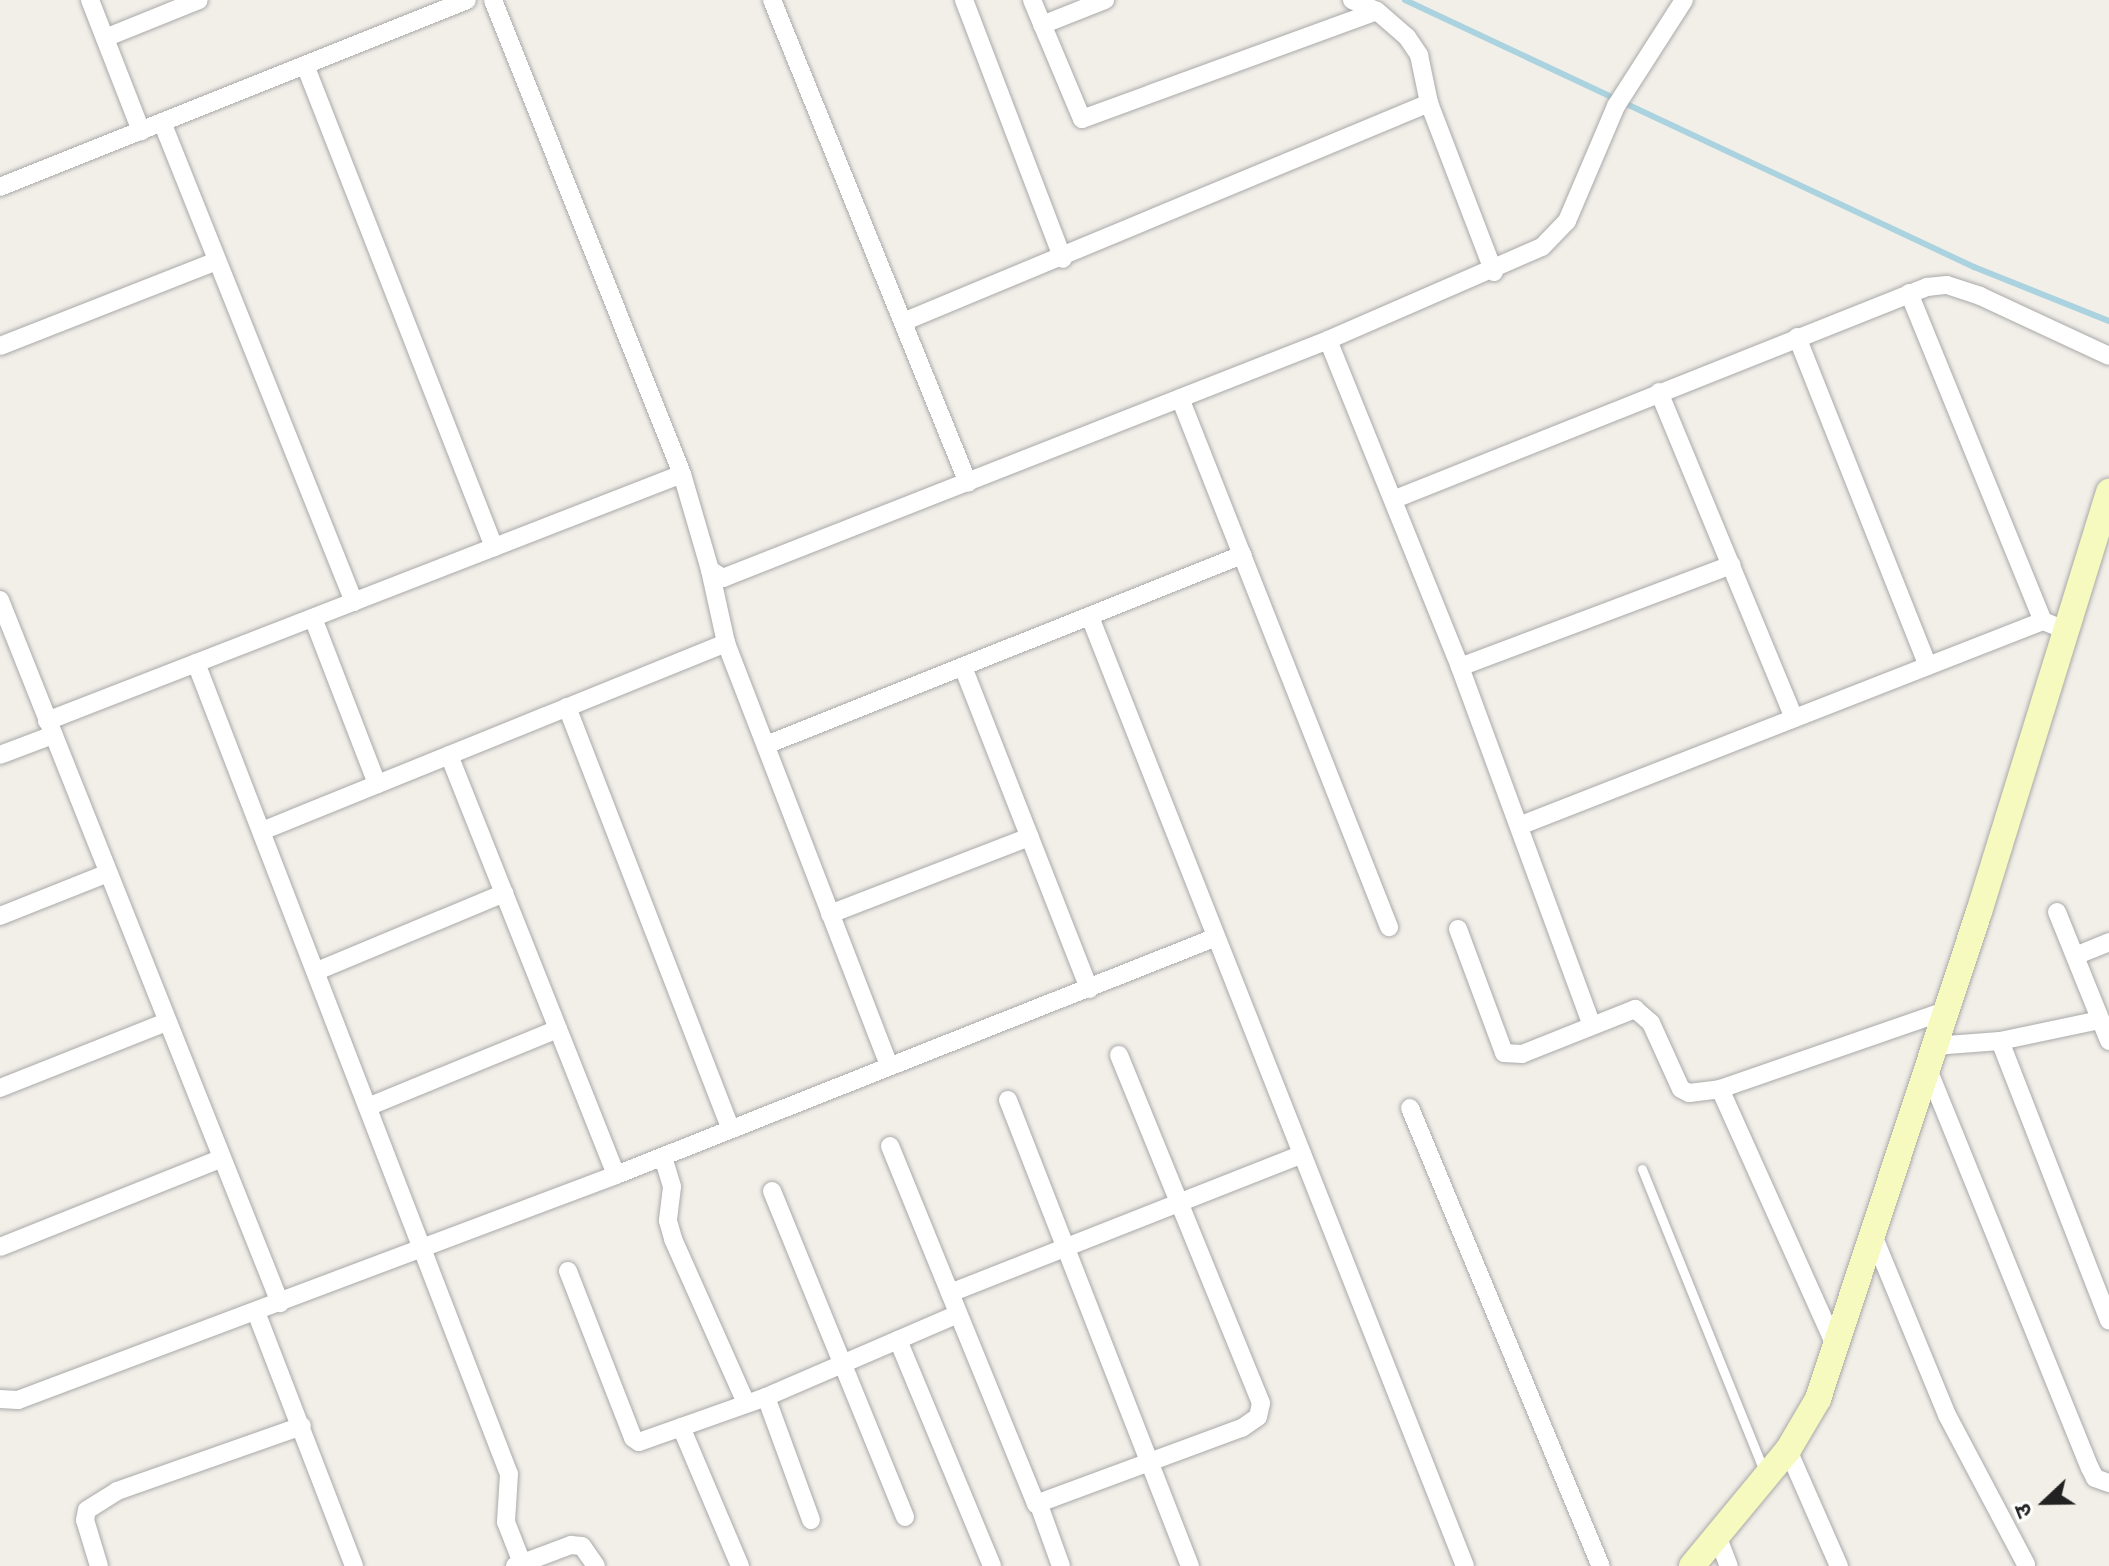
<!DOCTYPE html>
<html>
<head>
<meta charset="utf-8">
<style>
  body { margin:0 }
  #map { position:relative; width:2109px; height:1566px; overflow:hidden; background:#f2efe9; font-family:"Asap Condensed","Noto Sans Devanagari",sans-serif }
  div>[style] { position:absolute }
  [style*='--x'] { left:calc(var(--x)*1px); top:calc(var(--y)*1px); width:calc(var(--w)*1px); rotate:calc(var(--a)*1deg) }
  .stream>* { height:6px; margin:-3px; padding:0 3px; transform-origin:3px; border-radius:3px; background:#aad3df }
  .roads { filter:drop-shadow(0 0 2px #a9a9a9) drop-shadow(0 0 2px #a9a9a9) }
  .lane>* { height:9px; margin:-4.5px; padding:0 4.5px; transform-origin:4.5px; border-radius:4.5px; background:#fff }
  .street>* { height:18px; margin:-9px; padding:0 9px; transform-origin:9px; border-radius:9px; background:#fff }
  .secondary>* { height:26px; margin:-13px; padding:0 13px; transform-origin:13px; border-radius:13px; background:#f7fabf }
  span { translate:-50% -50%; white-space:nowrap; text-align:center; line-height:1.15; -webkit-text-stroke:7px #fff; paint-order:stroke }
  .north { position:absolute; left:2005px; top:1462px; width:80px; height:80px; -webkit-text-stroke:6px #fff; paint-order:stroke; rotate:248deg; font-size:22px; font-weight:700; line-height:32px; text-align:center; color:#222 }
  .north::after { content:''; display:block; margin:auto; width:28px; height:36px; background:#222; clip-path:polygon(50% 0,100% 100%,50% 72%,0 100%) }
</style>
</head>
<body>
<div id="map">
  <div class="stream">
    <i style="--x:1405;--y:0;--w:629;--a:25.14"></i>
    <i style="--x:1974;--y:267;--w:145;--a:21.8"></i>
  </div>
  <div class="roads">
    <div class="lane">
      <i style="--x:1642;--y:1169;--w:329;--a:68"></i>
    </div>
    <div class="street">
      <i style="--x:90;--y:0;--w:141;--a:68.7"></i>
      <i style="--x:493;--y:0;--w:510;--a:68.26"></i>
      <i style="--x:682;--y:474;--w:100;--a:73.7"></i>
      <i style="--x:710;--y:570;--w:15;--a:32"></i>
      <i style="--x:723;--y:578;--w:650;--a:-21.47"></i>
      <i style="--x:1328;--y:340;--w:233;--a:-23.5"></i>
      <i style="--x:1542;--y:247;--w:36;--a:-46"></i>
      <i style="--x:1567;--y:221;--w:125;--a:-66.9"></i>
      <i style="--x:1616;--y:106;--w:126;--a:-57.3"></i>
      <i style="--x:772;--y:0;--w:521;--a:67.91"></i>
      <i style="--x:964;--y:0;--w:277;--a:69.1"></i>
      <i style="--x:1032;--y:0;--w:129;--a:67.2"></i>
      <i style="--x:1082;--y:119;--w:314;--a:-20.1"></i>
      <i style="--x:1352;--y:0;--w:27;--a:24"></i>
      <i style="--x:1377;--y:11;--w:40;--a:41"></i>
      <i style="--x:1407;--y:37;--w:22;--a:56"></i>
      <i style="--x:1419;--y:55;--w:49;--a:78.2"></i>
      <i style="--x:1042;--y:25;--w:68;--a:-21.6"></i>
      <i style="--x:105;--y:38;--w:101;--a:-22"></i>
      <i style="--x:305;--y:65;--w:518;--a:68.59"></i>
      <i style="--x:162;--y:122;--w:517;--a:68.2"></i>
      <i style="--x:0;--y:187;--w:503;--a:-21.82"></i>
      <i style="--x:1909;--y:293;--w:354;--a:67.8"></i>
      <i style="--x:903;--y:322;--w:570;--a:-22.6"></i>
      <i style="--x:1429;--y:103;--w:181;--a:69"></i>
      <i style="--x:1797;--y:337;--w:354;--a:68.3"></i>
      <i style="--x:1328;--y:340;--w:353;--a:68"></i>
      <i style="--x:1460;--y:667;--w:379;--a:69.8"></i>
      <i style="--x:0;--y:346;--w:233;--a:-21.4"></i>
      <i style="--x:1659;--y:392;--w:353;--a:67.5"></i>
      <i style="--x:1180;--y:398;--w:569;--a:68.44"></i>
      <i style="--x:1395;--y:499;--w:573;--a:-21.73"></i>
      <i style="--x:1927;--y:287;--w:20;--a:-6"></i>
      <i style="--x:1947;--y:285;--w:35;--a:18"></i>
      <i style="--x:1980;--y:296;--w:142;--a:24.9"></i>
      <i style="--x:710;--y:570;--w:75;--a:77.6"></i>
      <i style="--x:726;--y:643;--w:453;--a:68.9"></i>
      <i style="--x:0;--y:600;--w:757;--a:68.28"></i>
      <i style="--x:1090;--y:617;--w:1020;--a:68.44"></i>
      <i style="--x:313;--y:618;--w:178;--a:68.9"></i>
      <i style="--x:196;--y:663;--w:869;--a:68.9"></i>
      <i style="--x:509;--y:1474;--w:48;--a:93.6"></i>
      <i style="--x:506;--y:1522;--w:44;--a:68.7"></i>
      <i style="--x:963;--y:667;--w:346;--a:68.6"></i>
      <i style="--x:1460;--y:667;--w:290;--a:-20.6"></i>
      <i style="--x:567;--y:707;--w:451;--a:68.8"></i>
      <i style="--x:47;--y:721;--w:681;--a:-21.25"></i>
      <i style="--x:766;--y:745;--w:513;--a:-21.76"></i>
      <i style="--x:0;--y:755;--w:57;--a:-20.7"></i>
      <i style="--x:449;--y:755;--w:452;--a:68.3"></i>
      <i style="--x:1519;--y:826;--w:563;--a:-21.37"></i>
      <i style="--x:2043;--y:621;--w:24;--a:22"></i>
      <i style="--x:262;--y:831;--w:501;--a:-22.06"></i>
      <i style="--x:2057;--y:912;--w:139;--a:68"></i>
      <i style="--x:830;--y:914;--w:214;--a:-21.1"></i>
      <i style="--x:0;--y:916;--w:116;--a:-21.7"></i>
      <i style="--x:1458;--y:929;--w:132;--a:69.6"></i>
      <i style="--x:1504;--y:1053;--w:18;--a:3"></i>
      <i style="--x:1522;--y:1054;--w:122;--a:-21.7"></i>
      <i style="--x:1635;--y:1009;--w:21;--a:41"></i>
      <i style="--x:1651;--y:1023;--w:72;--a:65.6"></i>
      <i style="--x:1681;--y:1089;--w:9;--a:27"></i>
      <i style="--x:1689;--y:1093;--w:31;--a:-7"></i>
      <i style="--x:1720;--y:1089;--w:235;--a:-19.1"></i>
      <i style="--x:2075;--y:956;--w:37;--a:-22"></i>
      <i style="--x:317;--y:971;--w:203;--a:-22.6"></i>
      <i style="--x:2000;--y:1041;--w:300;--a:68.7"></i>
      <i style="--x:1934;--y:1046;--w:66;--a:-4.3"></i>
      <i style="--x:2000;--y:1041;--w:102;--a:-11.9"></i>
      <i style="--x:1927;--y:1067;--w:433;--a:67.9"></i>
      <i style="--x:2090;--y:1468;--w:11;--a:63"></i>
      <i style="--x:2095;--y:1478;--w:15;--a:20"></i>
      <i style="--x:0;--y:1088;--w:180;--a:-21.6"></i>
      <i style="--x:1720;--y:1089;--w:281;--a:65.8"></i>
      <i style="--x:1008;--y:1100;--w:500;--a:68.67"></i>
      <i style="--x:370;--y:1106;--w:203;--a:-22.3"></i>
      <i style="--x:1410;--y:1108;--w:496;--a:67.4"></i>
      <i style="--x:890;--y:1146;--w:387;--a:67.8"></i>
      <i style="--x:1036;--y:1504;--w:220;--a:-20.3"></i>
      <i style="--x:1242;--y:1428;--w:19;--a:-35"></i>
      <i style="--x:1258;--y:1417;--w:14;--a:-78"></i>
      <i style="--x:1261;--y:1403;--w:376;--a:-112.2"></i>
      <i style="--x:663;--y:1157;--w:31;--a:73"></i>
      <i style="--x:672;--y:1187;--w:34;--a:97"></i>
      <i style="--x:668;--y:1221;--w:19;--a:74"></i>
      <i style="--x:673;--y:1239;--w:180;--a:66"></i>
      <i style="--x:772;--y:1191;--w:352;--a:67.8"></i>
      <i style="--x:1872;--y:1233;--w:197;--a:67.6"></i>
      <i style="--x:1947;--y:1415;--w:169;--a:62.1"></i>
      <i style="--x:0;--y:1247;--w:239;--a:-21.8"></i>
      <i style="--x:568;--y:1271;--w:179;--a:68.7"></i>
      <i style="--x:633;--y:1438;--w:7;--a:34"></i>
      <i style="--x:639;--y:1442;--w:135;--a:-19.5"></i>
      <i style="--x:766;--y:1397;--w:209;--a:-23.4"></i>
      <i style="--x:950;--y:1293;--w:378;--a:-21.5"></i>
      <i style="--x:256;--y:1312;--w:272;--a:68.9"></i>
      <i style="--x:898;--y:1340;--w:245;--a:67.4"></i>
      <i style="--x:766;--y:1397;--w:131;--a:69.9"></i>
      <i style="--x:0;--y:1399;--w:18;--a:3"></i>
      <i style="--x:18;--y:1400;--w:639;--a:-20.62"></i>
      <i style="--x:616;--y:1175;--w:643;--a:-21.62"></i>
      <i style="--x:681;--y:1427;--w:151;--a:67"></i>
      <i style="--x:1788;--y:1450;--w:127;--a:66.3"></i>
      <i style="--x:1039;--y:1505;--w:65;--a:70.2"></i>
      <i style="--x:1718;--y:1538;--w:30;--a:69"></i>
      <i style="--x:99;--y:1566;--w:48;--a:-106.9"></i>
      <i style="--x:85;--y:1520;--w:10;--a:-79"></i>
      <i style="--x:87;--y:1510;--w:36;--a:-32"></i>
      <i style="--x:117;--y:1491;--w:196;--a:-19.4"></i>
      <i style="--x:515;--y:1566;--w:60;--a:-20.6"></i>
      <i style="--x:571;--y:1545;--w:11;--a:5"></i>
      <i style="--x:582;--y:1546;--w:24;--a:55"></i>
    </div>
    <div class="secondary">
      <i style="--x:1692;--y:1566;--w:151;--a:-50.4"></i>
      <i style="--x:1788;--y:1450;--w:59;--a:-59.5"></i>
      <i style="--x:1818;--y:1399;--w:513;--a:-71.71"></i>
      <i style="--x:1979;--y:912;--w:440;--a:-72.8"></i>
    </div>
  </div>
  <div class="north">उ</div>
</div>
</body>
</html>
